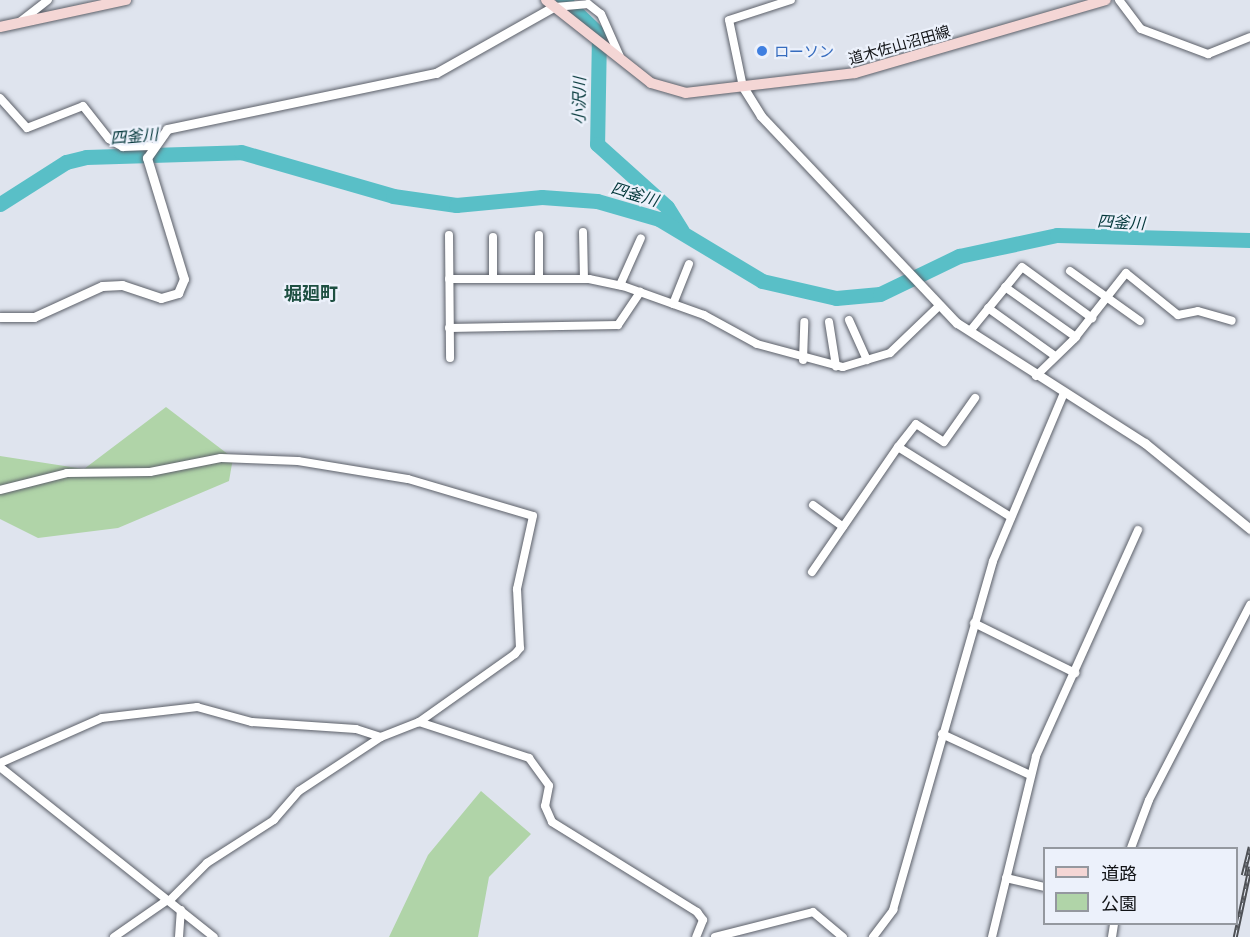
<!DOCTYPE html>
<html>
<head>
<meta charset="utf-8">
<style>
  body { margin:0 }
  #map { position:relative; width:1250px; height:937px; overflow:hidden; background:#dfe4ee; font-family:Literata,"Noto Sans JP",serif }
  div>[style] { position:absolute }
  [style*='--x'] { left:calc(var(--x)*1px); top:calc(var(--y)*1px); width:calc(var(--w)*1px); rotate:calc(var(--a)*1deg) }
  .green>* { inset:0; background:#b0d4a8 }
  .river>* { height:15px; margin:-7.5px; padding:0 7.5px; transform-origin:7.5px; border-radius:7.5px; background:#59bfc7 }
  .roads { filter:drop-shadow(0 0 2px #5c6069) drop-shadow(0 0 2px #5c6069) }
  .minor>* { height:8px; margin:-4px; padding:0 4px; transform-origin:4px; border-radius:4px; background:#fff }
  .tertiary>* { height:9px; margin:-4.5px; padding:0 4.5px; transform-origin:4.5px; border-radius:4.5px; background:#fff }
  .secondary>* { height:10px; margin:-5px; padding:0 5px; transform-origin:5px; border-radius:5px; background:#f4d6d5 }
  .rail>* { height:4.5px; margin-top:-2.25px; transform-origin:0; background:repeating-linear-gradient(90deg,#ecf1fb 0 7px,#4d5055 0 14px); box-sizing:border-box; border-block:2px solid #4d5055 }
  .dots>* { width:16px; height:16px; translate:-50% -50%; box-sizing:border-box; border:3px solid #ecf1fb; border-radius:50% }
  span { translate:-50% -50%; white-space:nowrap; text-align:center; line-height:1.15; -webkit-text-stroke:4.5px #ecf1fb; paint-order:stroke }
  .street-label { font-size:15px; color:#111316 }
  .shop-label { font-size:15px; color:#366cbe }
  .left { translate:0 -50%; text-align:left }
  .water-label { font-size:16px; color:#05383b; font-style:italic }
  .quarter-label { font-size:18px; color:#1e5042; font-weight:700 }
  .legend { position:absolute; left:1043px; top:847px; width:195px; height:78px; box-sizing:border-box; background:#ecf1fb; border:2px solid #94989f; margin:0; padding:8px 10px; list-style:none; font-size:18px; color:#111316 }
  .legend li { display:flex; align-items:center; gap:12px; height:30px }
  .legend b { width:30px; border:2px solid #94989f }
</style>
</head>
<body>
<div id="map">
  <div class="green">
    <i style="clip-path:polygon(166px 407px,233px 458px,229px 481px,118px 528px,38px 538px,0 519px,0 456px,84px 469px)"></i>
    <i style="clip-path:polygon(481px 791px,531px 834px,489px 877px,478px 937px,389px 937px,428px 855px)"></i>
  </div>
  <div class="river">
    <i style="--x:563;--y:0;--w:50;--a:43.4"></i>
    <i style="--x:599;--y:34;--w:110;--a:91"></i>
    <i style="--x:597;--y:144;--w:94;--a:42"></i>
    <i style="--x:667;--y:207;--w:28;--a:58"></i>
    <i style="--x:0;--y:204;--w:78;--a:-32.5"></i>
    <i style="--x:66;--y:162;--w:21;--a:-14"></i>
    <i style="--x:86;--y:157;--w:155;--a:-1.8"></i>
    <i style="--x:241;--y:152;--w:158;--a:16.1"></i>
    <i style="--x:393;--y:196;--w:64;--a:8.1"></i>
    <i style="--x:456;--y:205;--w:86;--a:-5.3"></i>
    <i style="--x:542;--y:197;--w:55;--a:4.2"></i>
    <i style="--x:597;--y:201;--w:65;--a:16.2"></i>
    <i style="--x:659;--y:219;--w:120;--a:31"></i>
    <i style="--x:762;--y:281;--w:76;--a:12.9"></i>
    <i style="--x:836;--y:298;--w:44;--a:-5.2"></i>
    <i style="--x:880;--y:294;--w:88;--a:-25.7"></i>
    <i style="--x:959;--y:256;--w:100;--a:-12.1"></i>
    <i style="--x:1057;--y:235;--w:193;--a:1.5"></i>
  </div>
  <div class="roads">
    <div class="minor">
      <i style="--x:1119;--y:0;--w:36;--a:53"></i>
      <i style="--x:1141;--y:29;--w:72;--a:20.5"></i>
      <i style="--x:1208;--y:54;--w:45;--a:-22"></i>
      <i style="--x:555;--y:7;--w:33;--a:-5"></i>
      <i style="--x:588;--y:4;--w:16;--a:38"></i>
      <i style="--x:601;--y:14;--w:49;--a:66"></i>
      <i style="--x:21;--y:21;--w:34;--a:-38"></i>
      <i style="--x:743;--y:87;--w:68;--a:-101.8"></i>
      <i style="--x:729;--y:20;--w:65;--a:-17.9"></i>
      <i style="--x:0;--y:98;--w:40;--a:48"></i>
      <i style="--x:27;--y:128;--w:60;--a:-21.4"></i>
      <i style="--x:83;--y:106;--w:42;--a:51.8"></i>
      <i style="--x:109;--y:139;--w:16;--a:30"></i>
      <i style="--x:123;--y:147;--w:27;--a:-2"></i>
      <i style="--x:583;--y:232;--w:47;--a:88.8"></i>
      <i style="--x:449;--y:235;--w:123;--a:89.5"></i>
      <i style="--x:539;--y:235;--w:44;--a:90"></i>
      <i style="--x:493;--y:237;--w:42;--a:90"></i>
      <i style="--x:1070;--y:271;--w:86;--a:35.5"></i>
      <i style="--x:449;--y:279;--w:140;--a:0"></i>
      <i style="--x:589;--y:279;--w:35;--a:12"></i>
      <i style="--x:623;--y:286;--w:86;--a:19.7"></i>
      <i style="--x:704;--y:315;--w:60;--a:28.7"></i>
      <i style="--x:757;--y:344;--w:89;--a:15"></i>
      <i style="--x:843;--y:367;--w:49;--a:-16.6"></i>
      <i style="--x:890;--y:353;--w:68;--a:-43.8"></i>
      <i style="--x:620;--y:285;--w:51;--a:-65.9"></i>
      <i style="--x:1005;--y:287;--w:87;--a:35.2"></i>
      <i style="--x:673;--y:304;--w:43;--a:-68.2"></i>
      <i style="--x:988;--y:308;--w:82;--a:35.6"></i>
      <i style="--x:849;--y:320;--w:44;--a:65.8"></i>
      <i style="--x:829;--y:322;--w:45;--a:81"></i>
      <i style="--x:449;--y:328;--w:169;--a:-1"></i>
      <i style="--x:618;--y:325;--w:40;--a:-56"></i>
      <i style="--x:970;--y:331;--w:82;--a:-50.9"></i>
      <i style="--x:1022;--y:267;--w:87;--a:36.1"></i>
      <i style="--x:803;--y:360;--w:38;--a:-88"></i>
      <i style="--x:1036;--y:376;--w:53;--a:-44.2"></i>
      <i style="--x:1074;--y:339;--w:84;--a:-51.8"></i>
      <i style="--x:1126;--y:273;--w:67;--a:38.9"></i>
      <i style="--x:1178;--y:315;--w:20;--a:-11"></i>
      <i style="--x:1198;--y:311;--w:35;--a:16"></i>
      <i style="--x:898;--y:447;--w:29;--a:-52"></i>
      <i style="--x:916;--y:424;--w:33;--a:33"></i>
      <i style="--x:944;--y:442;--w:54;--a:-54.8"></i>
      <i style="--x:0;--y:490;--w:69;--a:-14.2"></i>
      <i style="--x:67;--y:473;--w:83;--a:-0.7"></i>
      <i style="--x:150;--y:472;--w:72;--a:-11.2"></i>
      <i style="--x:221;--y:458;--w:77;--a:2.2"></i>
      <i style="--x:298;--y:461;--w:111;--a:9.3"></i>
      <i style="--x:408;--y:479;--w:130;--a:16.5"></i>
      <i style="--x:533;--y:516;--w:75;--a:102.4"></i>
      <i style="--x:517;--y:589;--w:59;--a:87.1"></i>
      <i style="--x:520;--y:648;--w:8;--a:130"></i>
      <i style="--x:515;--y:654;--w:118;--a:144.7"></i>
      <i style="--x:419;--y:722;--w:41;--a:158.5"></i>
      <i style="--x:381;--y:737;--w:98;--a:146.6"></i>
      <i style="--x:299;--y:791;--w:38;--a:131"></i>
      <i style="--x:274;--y:820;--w:80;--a:147.3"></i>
      <i style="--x:207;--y:863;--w:51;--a:135"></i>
      <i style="--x:813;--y:505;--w:37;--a:36"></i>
      <i style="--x:812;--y:572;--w:152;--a:-55.5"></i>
      <i style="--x:898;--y:447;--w:133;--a:31.8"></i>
      <i style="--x:974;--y:623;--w:113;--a:26.3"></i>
      <i style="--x:419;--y:722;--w:116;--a:18.1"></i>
      <i style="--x:529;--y:758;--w:34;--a:54"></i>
      <i style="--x:549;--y:786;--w:20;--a:101"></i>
      <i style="--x:545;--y:806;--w:17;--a:66"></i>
      <i style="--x:552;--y:822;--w:171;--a:31.8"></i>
      <i style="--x:697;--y:912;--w:10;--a:53"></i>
      <i style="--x:703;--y:920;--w:18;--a:112"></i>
      <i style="--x:942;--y:734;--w:97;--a:25"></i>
      <i style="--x:0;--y:763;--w:111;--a:-23.8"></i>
      <i style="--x:102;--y:718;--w:96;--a:-6.6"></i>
      <i style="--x:197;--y:707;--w:57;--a:15.3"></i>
      <i style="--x:252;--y:722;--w:104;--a:3.9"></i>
      <i style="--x:356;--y:729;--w:26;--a:18"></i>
      <i style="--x:0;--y:767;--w:273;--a:38.5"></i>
      <i style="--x:1131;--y:848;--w:51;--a:-69.4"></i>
      <i style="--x:1149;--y:800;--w:220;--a:-62.6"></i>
      <i style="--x:1006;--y:878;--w:39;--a:13"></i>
      <i style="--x:114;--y:937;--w:63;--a:-34.7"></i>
      <i style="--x:179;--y:937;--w:27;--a:-86"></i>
      <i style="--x:715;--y:937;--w:101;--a:-14.3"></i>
      <i style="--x:813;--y:912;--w:39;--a:40"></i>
      <i style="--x:873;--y:937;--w:34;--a:-53"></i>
      <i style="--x:893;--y:910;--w:363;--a:-74"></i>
      <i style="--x:993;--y:561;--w:182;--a:-67.1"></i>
      <i style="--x:992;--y:937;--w:186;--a:-76.3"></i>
      <i style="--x:1036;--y:756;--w:248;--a:-65.7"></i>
      <i style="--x:1112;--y:937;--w:13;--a:-81"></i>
    </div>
    <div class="tertiary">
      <i style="--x:743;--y:87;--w:34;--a:58"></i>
      <i style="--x:761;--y:116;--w:285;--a:46.6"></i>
      <i style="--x:957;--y:323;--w:223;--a:32.6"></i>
      <i style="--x:1145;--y:443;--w:136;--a:39.3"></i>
      <i style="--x:0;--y:317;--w:34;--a:0"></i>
      <i style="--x:34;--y:317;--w:75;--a:-24.5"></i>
      <i style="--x:102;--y:286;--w:20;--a:-3"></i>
      <i style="--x:122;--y:285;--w:41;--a:18.4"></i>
      <i style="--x:161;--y:298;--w:18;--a:-16"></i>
      <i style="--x:178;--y:293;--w:15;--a:-67"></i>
      <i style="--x:184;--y:279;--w:127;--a:-107"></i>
      <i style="--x:147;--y:158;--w:35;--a:-55"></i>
      <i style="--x:167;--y:129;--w:275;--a:-11.8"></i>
      <i style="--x:436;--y:73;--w:134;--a:-29.4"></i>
    </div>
    <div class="secondary">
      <i style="--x:546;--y:0;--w:134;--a:38.3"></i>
      <i style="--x:651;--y:83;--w:36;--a:16"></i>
      <i style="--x:686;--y:93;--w:170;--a:-6.7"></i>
      <i style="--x:855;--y:73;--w:261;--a:-16.2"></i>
      <i style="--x:0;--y:27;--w:129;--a:-12.1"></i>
    </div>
  </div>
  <div class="rail">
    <i style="--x:1243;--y:875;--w:29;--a:-76"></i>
    <i style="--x:1235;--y:937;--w:72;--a:-77.9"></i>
  </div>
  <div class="dots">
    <i style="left:762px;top:51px;background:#3f7fe0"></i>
  </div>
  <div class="street-label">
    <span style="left:899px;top:44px;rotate:-16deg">道木佐山沼田線</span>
  </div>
  <div class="shop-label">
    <span class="left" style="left:774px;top:51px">ローソン</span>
  </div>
  <div class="water-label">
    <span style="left:578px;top:101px;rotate:-89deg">小沢川</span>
    <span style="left:134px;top:135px;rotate:-5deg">四釜川</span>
    <span style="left:635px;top:193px;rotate:17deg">四釜川</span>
    <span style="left:1121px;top:221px;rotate:3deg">四釜川</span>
  </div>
  <div class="quarter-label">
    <span style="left:311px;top:293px">堀廻町</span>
  </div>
  <ul class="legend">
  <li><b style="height:8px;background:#f4d6d5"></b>道路</li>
  <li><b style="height:16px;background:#b0d4a8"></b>公園</li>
  </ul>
</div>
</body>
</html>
